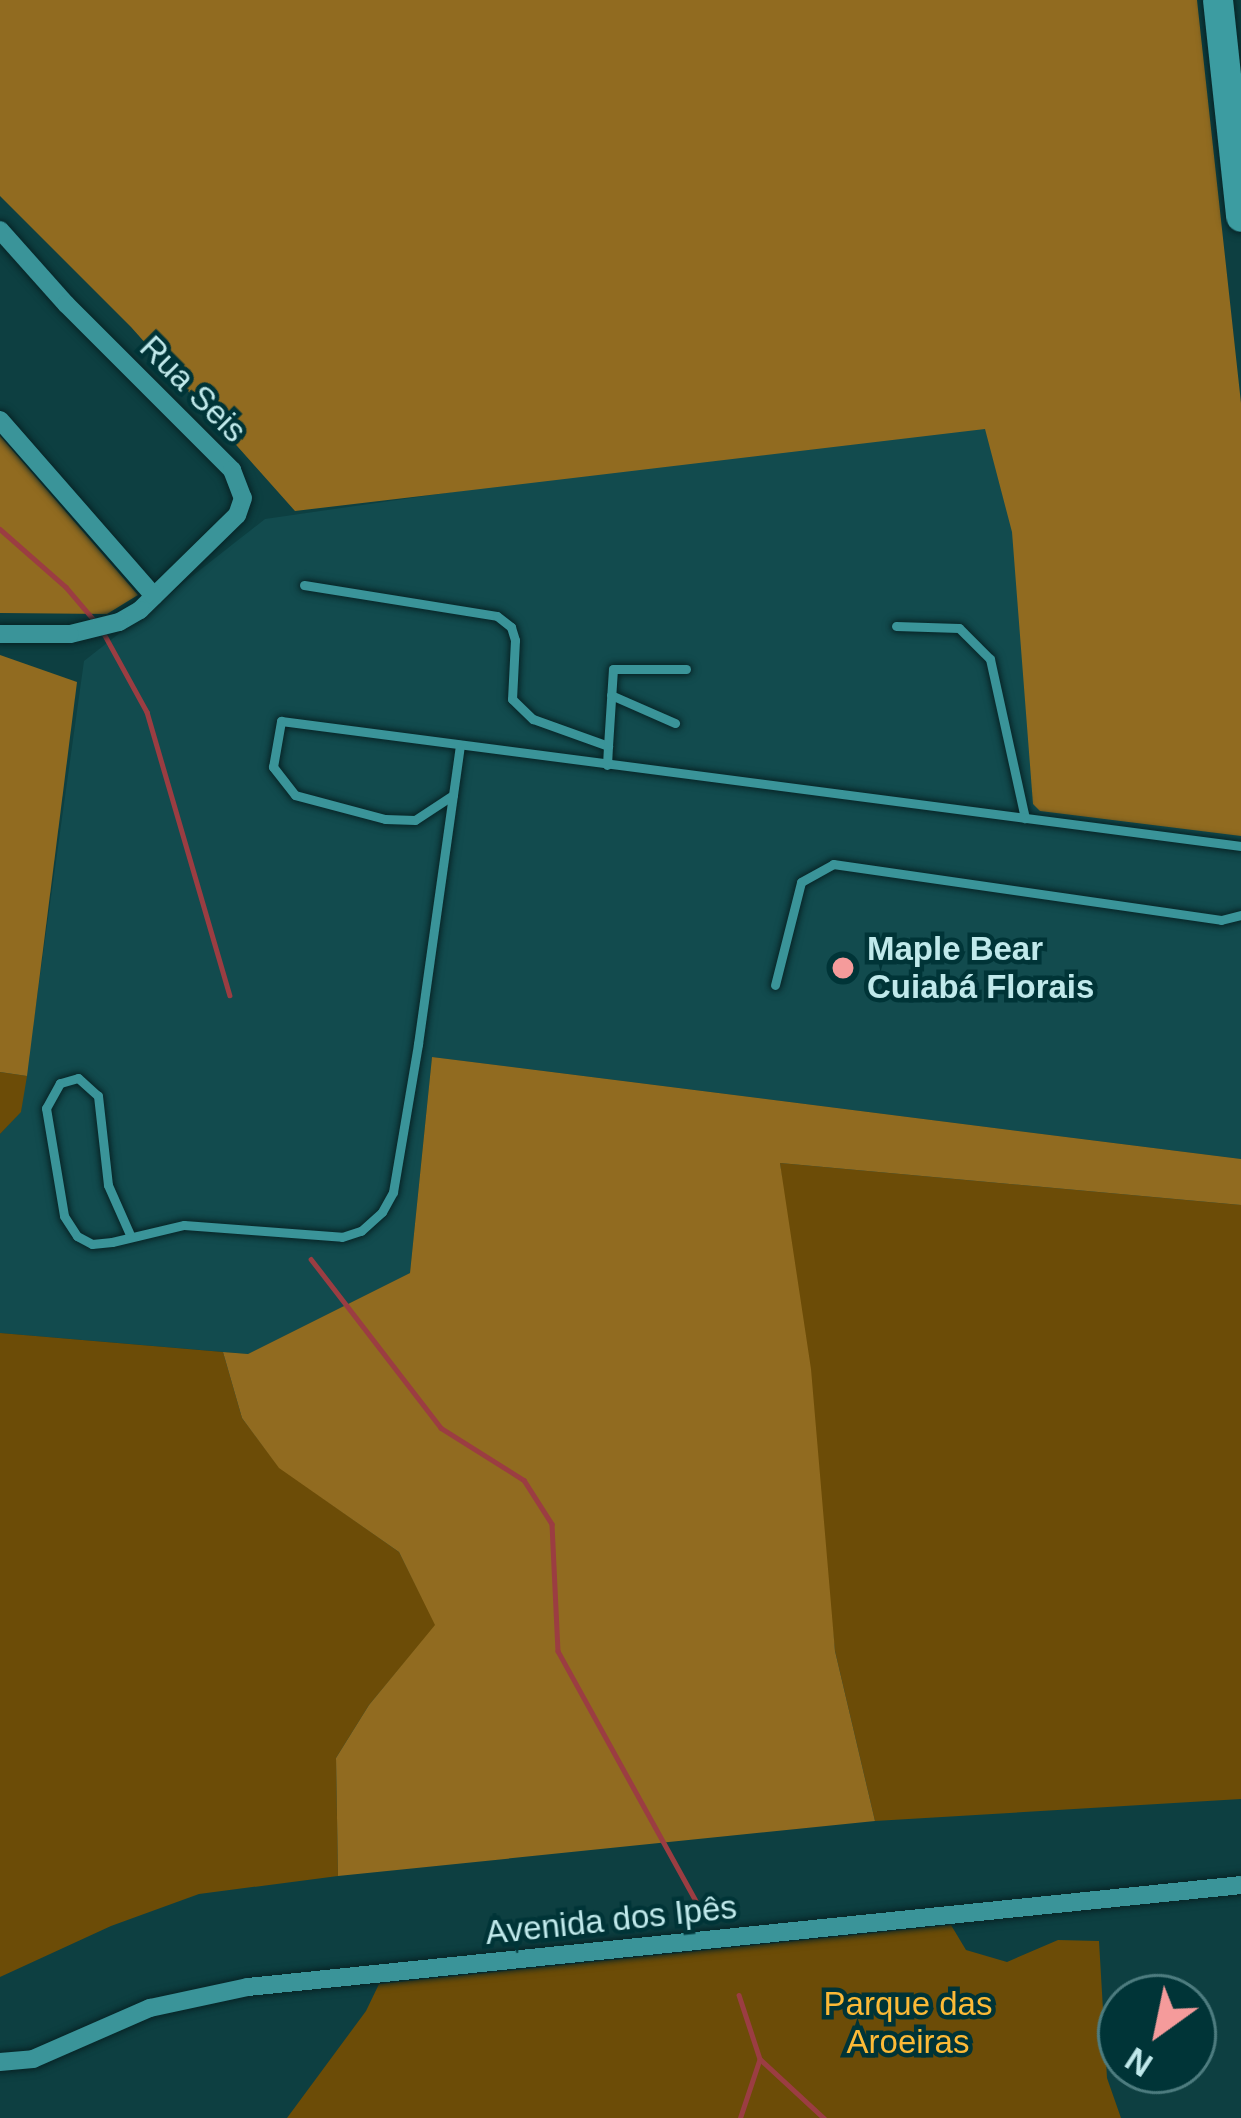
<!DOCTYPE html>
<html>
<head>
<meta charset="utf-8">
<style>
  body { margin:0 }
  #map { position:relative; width:1241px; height:2118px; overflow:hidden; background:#0d3f41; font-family:Helvetica,sans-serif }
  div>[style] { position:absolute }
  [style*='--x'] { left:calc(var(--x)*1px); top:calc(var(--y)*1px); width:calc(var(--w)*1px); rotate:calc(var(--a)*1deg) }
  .built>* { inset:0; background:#124b4e }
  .green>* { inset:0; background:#6c4c07 }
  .forest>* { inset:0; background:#916b20 }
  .stream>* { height:4.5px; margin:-2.25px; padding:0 2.25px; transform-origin:2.25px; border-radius:2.25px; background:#9b3d42 }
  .roads { filter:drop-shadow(0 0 3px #072325) drop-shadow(0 0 3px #072325) }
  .lane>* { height:9px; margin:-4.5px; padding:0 4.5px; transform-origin:4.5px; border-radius:4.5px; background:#3a9499 }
  .street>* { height:18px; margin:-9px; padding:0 9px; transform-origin:9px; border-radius:9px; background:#3a9499 }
  .primary>* { height:30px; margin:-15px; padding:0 15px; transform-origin:15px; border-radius:15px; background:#3c9ca1 }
  .dots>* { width:33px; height:33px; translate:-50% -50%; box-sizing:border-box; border:6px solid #003437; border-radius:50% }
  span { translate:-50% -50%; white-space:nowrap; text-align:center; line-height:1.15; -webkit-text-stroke:9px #003437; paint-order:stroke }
  .street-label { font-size:33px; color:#c0e9eb }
  .poi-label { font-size:33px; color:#c0e9eb; font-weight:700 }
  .left { translate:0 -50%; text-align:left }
  .park-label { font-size:33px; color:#fcba37 }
  .north { position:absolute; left:1097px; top:1974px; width:120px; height:120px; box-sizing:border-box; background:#003437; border:3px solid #4d7c7f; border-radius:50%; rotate:213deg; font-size:33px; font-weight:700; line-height:48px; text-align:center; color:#c0e9eb }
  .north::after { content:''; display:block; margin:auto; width:42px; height:54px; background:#f59b9b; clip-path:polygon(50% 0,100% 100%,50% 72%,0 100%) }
</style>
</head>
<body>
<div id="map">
  <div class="built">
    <i style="clip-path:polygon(1235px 379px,1241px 432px,1241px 1159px,432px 1057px,410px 1273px,248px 1354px,0 1333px,0 1134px,21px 1111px,84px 661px,265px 519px)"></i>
  </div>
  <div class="green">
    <i style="clip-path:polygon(0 1072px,27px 1076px,21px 1112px,0 1134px)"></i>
    <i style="clip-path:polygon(780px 1163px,1241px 1205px,1241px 1799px,875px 1821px,835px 1651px)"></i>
    <i style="clip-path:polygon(0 1333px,223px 1352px,242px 1418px,279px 1467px,399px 1552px,436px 1625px,369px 1705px,336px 1758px,338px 1876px,199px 1894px,111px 1926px,0 1977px)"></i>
    <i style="clip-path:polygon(951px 1925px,966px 1950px,1007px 1962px,1058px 1940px,1099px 1941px,1107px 2078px,1121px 2118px,287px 2118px,366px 2011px,379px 1984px)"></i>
  </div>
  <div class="forest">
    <i style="clip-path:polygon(0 0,1197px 0,1241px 403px,1241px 836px,1040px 811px,1033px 804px,1012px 532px,985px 429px,295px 511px,131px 327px,0 196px)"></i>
    <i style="clip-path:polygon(0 436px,138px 595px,107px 614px,0 613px)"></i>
    <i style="clip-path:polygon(0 655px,77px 682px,27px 1076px,0 1072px)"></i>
    <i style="clip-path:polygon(432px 1057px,1241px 1159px,1241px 1205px,780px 1163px,811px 1369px,835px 1651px,875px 1821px,338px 1876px,336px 1758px,369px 1705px,435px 1625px,399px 1552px,279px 1468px,242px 1418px,223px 1352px,248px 1354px,410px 1273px)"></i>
  </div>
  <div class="stream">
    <i style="--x:0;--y:529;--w:88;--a:41.3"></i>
    <i style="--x:66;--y:587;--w:45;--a:49.5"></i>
    <i style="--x:102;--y:630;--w:94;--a:61.2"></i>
    <i style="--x:147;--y:712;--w:295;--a:73.7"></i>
    <i style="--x:311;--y:1259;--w:213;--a:52.4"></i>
    <i style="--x:441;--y:1428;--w:98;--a:32.1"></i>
    <i style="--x:524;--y:1480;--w:52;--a:57.5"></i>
    <i style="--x:552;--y:1524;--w:127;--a:87.3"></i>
    <i style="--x:558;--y:1651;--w:291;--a:61.1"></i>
    <i style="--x:739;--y:1995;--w:67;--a:71.8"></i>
    <i style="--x:760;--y:2059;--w:87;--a:42.7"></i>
    <i style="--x:740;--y:2118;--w:60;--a:-71.6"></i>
  </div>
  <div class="roads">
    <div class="lane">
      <i style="--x:304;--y:585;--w:195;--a:9.1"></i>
      <i style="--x:497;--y:616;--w:18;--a:38"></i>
      <i style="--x:511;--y:627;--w:14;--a:73"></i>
      <i style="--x:515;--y:640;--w:59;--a:92.9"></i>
      <i style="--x:512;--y:699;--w:29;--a:44"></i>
      <i style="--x:533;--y:719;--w:80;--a:19.8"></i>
      <i style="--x:608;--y:746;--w:19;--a:93"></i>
      <i style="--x:896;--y:626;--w:63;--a:1.8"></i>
      <i style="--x:959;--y:628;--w:44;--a:45"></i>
      <i style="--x:990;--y:659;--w:163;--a:77.6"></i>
      <i style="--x:611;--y:695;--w:70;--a:23.6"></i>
      <i style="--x:608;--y:746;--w:77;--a:-86.3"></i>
      <i style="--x:613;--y:669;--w:73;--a:0"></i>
      <i style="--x:453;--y:795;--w:45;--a:146.7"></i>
      <i style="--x:415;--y:820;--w:30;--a:-178"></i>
      <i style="--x:385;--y:819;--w:93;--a:-165.1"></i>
      <i style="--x:295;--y:795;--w:36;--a:-128"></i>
      <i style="--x:273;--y:767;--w:47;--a:-80.1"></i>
      <i style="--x:281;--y:721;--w:968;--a:7.42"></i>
      <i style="--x:775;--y:985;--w:106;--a:-75.8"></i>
      <i style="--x:801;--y:882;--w:37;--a:-29"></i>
      <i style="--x:833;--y:864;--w:392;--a:8.2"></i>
      <i style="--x:1221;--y:920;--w:21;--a:-14"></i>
      <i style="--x:131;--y:1237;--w:57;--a:-113.9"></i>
      <i style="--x:108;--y:1185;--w:90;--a:-96.4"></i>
      <i style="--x:98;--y:1096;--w:27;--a:-138"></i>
      <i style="--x:78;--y:1078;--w:19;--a:164"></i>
      <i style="--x:60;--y:1083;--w:29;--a:119"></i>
      <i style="--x:46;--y:1108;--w:109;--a:80.5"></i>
      <i style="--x:64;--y:1216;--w:24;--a:57"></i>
      <i style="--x:77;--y:1236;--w:17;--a:28"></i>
      <i style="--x:92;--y:1244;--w:20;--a:-6"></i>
      <i style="--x:112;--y:1242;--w:74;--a:-13.3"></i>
      <i style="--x:184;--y:1225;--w:158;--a:4.3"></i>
      <i style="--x:342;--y:1237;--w:20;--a:-18"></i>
      <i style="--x:361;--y:1231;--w:28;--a:-42"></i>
      <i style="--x:382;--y:1212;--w:23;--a:-61"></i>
      <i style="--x:393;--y:1192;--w:150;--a:-80.4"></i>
      <i style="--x:418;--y:1044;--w:302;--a:-82"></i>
    </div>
    <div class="street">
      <i style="--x:0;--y:230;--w:99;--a:48.3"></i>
      <i style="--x:66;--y:304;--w:235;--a:45"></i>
      <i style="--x:232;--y:470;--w:30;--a:69"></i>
      <i style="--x:243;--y:498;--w:18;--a:109"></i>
      <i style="--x:237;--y:515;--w:136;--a:135.6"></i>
      <i style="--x:140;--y:610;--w:24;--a:150"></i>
      <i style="--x:119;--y:622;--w:50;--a:166.2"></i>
      <i style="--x:70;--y:634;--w:70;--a:180"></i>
      <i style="--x:0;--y:420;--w:234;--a:48.8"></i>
      <i style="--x:0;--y:2062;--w:33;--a:-5"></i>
      <i style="--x:33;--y:2059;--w:128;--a:-23.6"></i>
      <i style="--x:150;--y:2008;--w:100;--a:-12.1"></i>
      <i style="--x:248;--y:1987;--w:998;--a:-5.86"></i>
    </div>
    <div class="primary">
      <i style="--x:1218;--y:0;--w:218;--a:83.9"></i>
    </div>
  </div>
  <div class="dots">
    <i style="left:843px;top:968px;background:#f59b9b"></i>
  </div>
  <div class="street-label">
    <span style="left:193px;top:389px;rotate:45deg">Rua Seis</span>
    <span style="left:611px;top:1920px;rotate:-6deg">Avenida dos Ipês</span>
  </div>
  <div class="poi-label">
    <span class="left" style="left:867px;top:968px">Maple Bear<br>Cuiabá Florais</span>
  </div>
  <div class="park-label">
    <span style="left:908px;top:2023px">Parque das<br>Aroeiras</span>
  </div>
  <div class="north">N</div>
</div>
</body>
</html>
